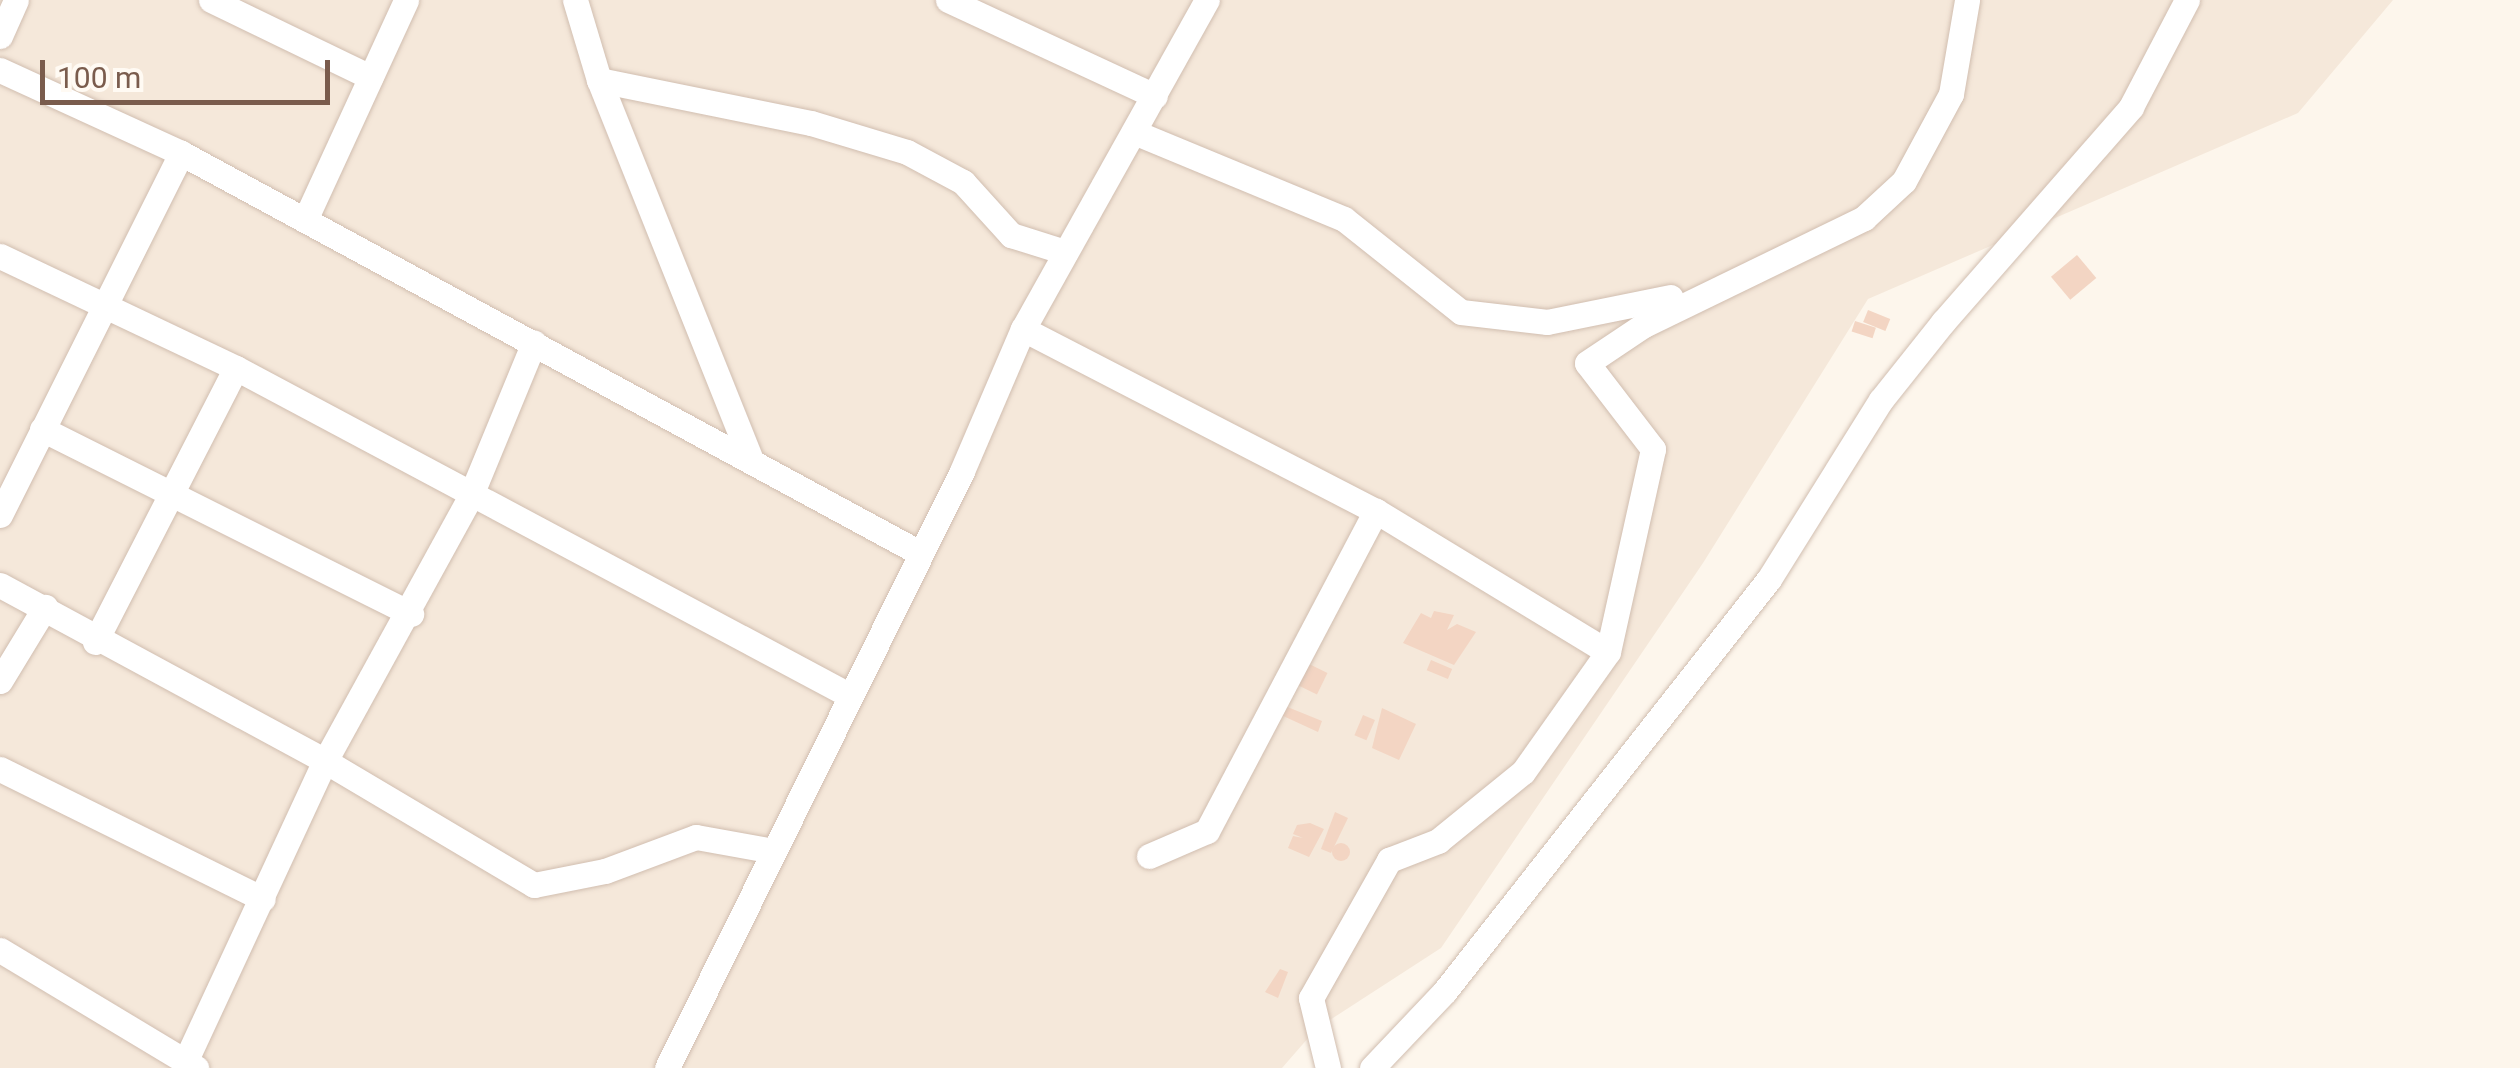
<!DOCTYPE html>
<html>
<head>
<meta charset="utf-8">
<style>
  body { margin:0 }
  #map { position:relative; width:2520px; height:1068px; overflow:hidden; background:#fdf6ec; font-family:Roboto,sans-serif }
  div>[style] { position:absolute }
  [style*='--x'] { left:calc(var(--x)*1px); top:calc(var(--y)*1px); width:calc(var(--w)*1px); rotate:calc(var(--a)*1deg) }
  .residential>* { inset:0; background:#f5e8da }
  .building>* { inset:0; background:#f3d5c3; transform-origin:0 0 }
  .round { border-radius:50% }
  .roads { filter:drop-shadow(0 0 2px #d1beb0) drop-shadow(0 0 2px #d1beb0) }
  .minor>* { height:25px; margin:-12.5px; padding:0 12.5px; transform-origin:12.5px; border-radius:12.5px; background:#fff }
  span { translate:-50% -50%; white-space:nowrap; text-align:center; line-height:1.15; -webkit-text-stroke:8px #fffaf3; paint-order:stroke }
  .scale { position:absolute; left:40px; top:60px; width:290px; height:45px; box-sizing:border-box; border:5px solid #7a5c4d; border-top:0; padding-left:12px; font-size:30px; line-height:35px; white-space:nowrap; color:#7a5c4d; -webkit-text-stroke:8px #fffaf3; paint-order:stroke }
</style>
</head>
<body>
<div id="map">
  <div class="residential">
    <i style="clip-path:polygon(0 0,2393px 0,2298px 113px,1868px 299px,1703px 563px,1441px 948px,1316px 1029px,1282px 1068px,0 1068px)"></i>
  </div>
  <div class="building">
    <i style="left:2077px;top:255px;width:30px;height:34px;rotate:50deg"></i>
    <i style="left:1868px;top:310px;width:24px;height:13px;rotate:22deg"></i>
    <i style="left:1855px;top:321px;width:22px;height:11px;rotate:18deg"></i>
    <i style="clip-path:polygon(1434px 611px,1454px 615px,1447px 630px,1457px 624px,1476px 632px,1454px 665px,1403px 643px,1421px 613px,1431px 618px)"></i>
    <i style="left:1431px;top:660px;width:23px;height:11px;rotate:23deg"></i>
    <i style="left:1305px;top:662px;width:25px;height:24px;rotate:26deg"></i>
    <i style="clip-path:polygon(1285px 706px,1322px 721px,1318px 732px,1281px 715px)"></i>
    <i style="clip-path:polygon(1382px 708px,1416px 724px,1399px 760px,1372px 748px)"></i>
    <i style="left:1363px;top:715px;width:13px;height:22px;rotate:23deg"></i>
    <i style="clip-path:polygon(1335px 812px,1348px 818px,1331px 853px,1321px 849px)"></i>
    <i style="clip-path:polygon(1310px 823px,1324px 829px,1309px 857px,1288px 848px,1293px 836px,1303px 838px,1293px 834px,1297px 825px)"></i>
    <i class="round" style="left:1332px;top:843px;width:18px;height:18px"></i>
    <i style="clip-path:polygon(1280px 969px,1288px 972px,1278px 998px,1265px 992px)"></i>
  </div>
  <div class="roads">
    <div class="minor">
      <i style="--x:211;--y:0;--w:177;--a:25.8"></i>
      <i style="--x:575;--y:0;--w:84;--a:73.3"></i>
      <i style="--x:599;--y:80;--w:407;--a:68.2"></i>
      <i style="--x:948;--y:0;--w:228;--a:24.9"></i>
      <i style="--x:0;--y:36;--w:39;--a:-66"></i>
      <i style="--x:0;--y:70;--w:199;--a:24.6"></i>
      <i style="--x:181;--y:153;--w:840;--a:28.43"></i>
      <i style="--x:599;--y:80;--w:216;--a:11.5"></i>
      <i style="--x:811;--y:123;--w:100;--a:16.8"></i>
      <i style="--x:907;--y:152;--w:64;--a:28.2"></i>
      <i style="--x:963;--y:182;--w:72;--a:47.8"></i>
      <i style="--x:1011;--y:235;--w:57;--a:17.5"></i>
      <i style="--x:1134;--y:132;--w:227;--a:22.5"></i>
      <i style="--x:1344;--y:219;--w:149;--a:38.5"></i>
      <i style="--x:1461;--y:312;--w:87;--a:6.6"></i>
      <i style="--x:1547;--y:322;--w:126;--a:-11.4"></i>
      <i style="--x:305;--y:220;--w:242;--a:-65.3"></i>
      <i style="--x:0;--y:256;--w:261;--a:25.4"></i>
      <i style="--x:236;--y:368;--w:693;--a:28.08"></i>
      <i style="--x:1023;--y:329;--w:397;--a:27.3"></i>
      <i style="--x:1376;--y:511;--w:271;--a:31.3"></i>
      <i style="--x:42;--y:429;--w:413;--a:26.6"></i>
      <i style="--x:0;--y:515;--w:405;--a:-63.4"></i>
      <i style="--x:0;--y:585;--w:370;--a:28.4"></i>
      <i style="--x:325;--y:761;--w:243;--a:30.7"></i>
      <i style="--x:534;--y:885;--w:72;--a:-11.2"></i>
      <i style="--x:605;--y:871;--w:97;--a:-20.5"></i>
      <i style="--x:696;--y:837;--w:79;--a:10.2"></i>
      <i style="--x:95;--y:642;--w:308;--a:-62.8"></i>
      <i style="--x:0;--y:681;--w:87;--a:-58.7"></i>
      <i style="--x:0;--y:769;--w:293;--a:26.3"></i>
      <i style="--x:1149;--y:856;--w:63;--a:-23.3"></i>
      <i style="--x:1207;--y:831;--w:362;--a:-62.2"></i>
      <i style="--x:0;--y:950;--w:229;--a:31"></i>
      <i style="--x:186;--y:1060;--w:330;--a:-65.1"></i>
      <i style="--x:325;--y:761;--w:303;--a:-61.2"></i>
      <i style="--x:471;--y:495;--w:165;--a:-67.6"></i>
      <i style="--x:667;--y:1068;--w:666;--a:-63.7"></i>
      <i style="--x:962;--y:471;--w:155;--a:-66.8"></i>
      <i style="--x:1023;--y:329;--w:377;--a:-60.8"></i>
      <i style="--x:1328;--y:1068;--w:72;--a:-103.7"></i>
      <i style="--x:1311;--y:998;--w:159;--a:-60.5"></i>
      <i style="--x:1389;--y:860;--w:53;--a:-21.2"></i>
      <i style="--x:1438;--y:841;--w:109;--a:-39.1"></i>
      <i style="--x:1523;--y:772;--w:147;--a:-54.7"></i>
      <i style="--x:1608;--y:652;--w:208;--a:-77.5"></i>
      <i style="--x:1653;--y:449;--w:108;--a:-127.5"></i>
      <i style="--x:1587;--y:363;--w:69;--a:-33.7"></i>
      <i style="--x:1644;--y:325;--w:245;--a:-25.9"></i>
      <i style="--x:1864;--y:218;--w:54;--a:-42.8"></i>
      <i style="--x:1904;--y:181;--w:99;--a:-61.6"></i>
      <i style="--x:1951;--y:94;--w:95;--a:-80.3"></i>
      <i style="--x:1372;--y:1068;--w:106;--a:-46.5"></i>
      <i style="--x:1445;--y:991;--w:524;--a:-51.82"></i>
      <i style="--x:1769;--y:579;--w:211;--a:-58"></i>
      <i style="--x:1881;--y:400;--w:100;--a:-51.5"></i>
      <i style="--x:1943;--y:322;--w:286;--a:-48.8"></i>
      <i style="--x:2131;--y:107;--w:121;--a:-62.4"></i>
    </div>
  </div>
  <div class="scale">100 m</div>
</div>
</body>
</html>
